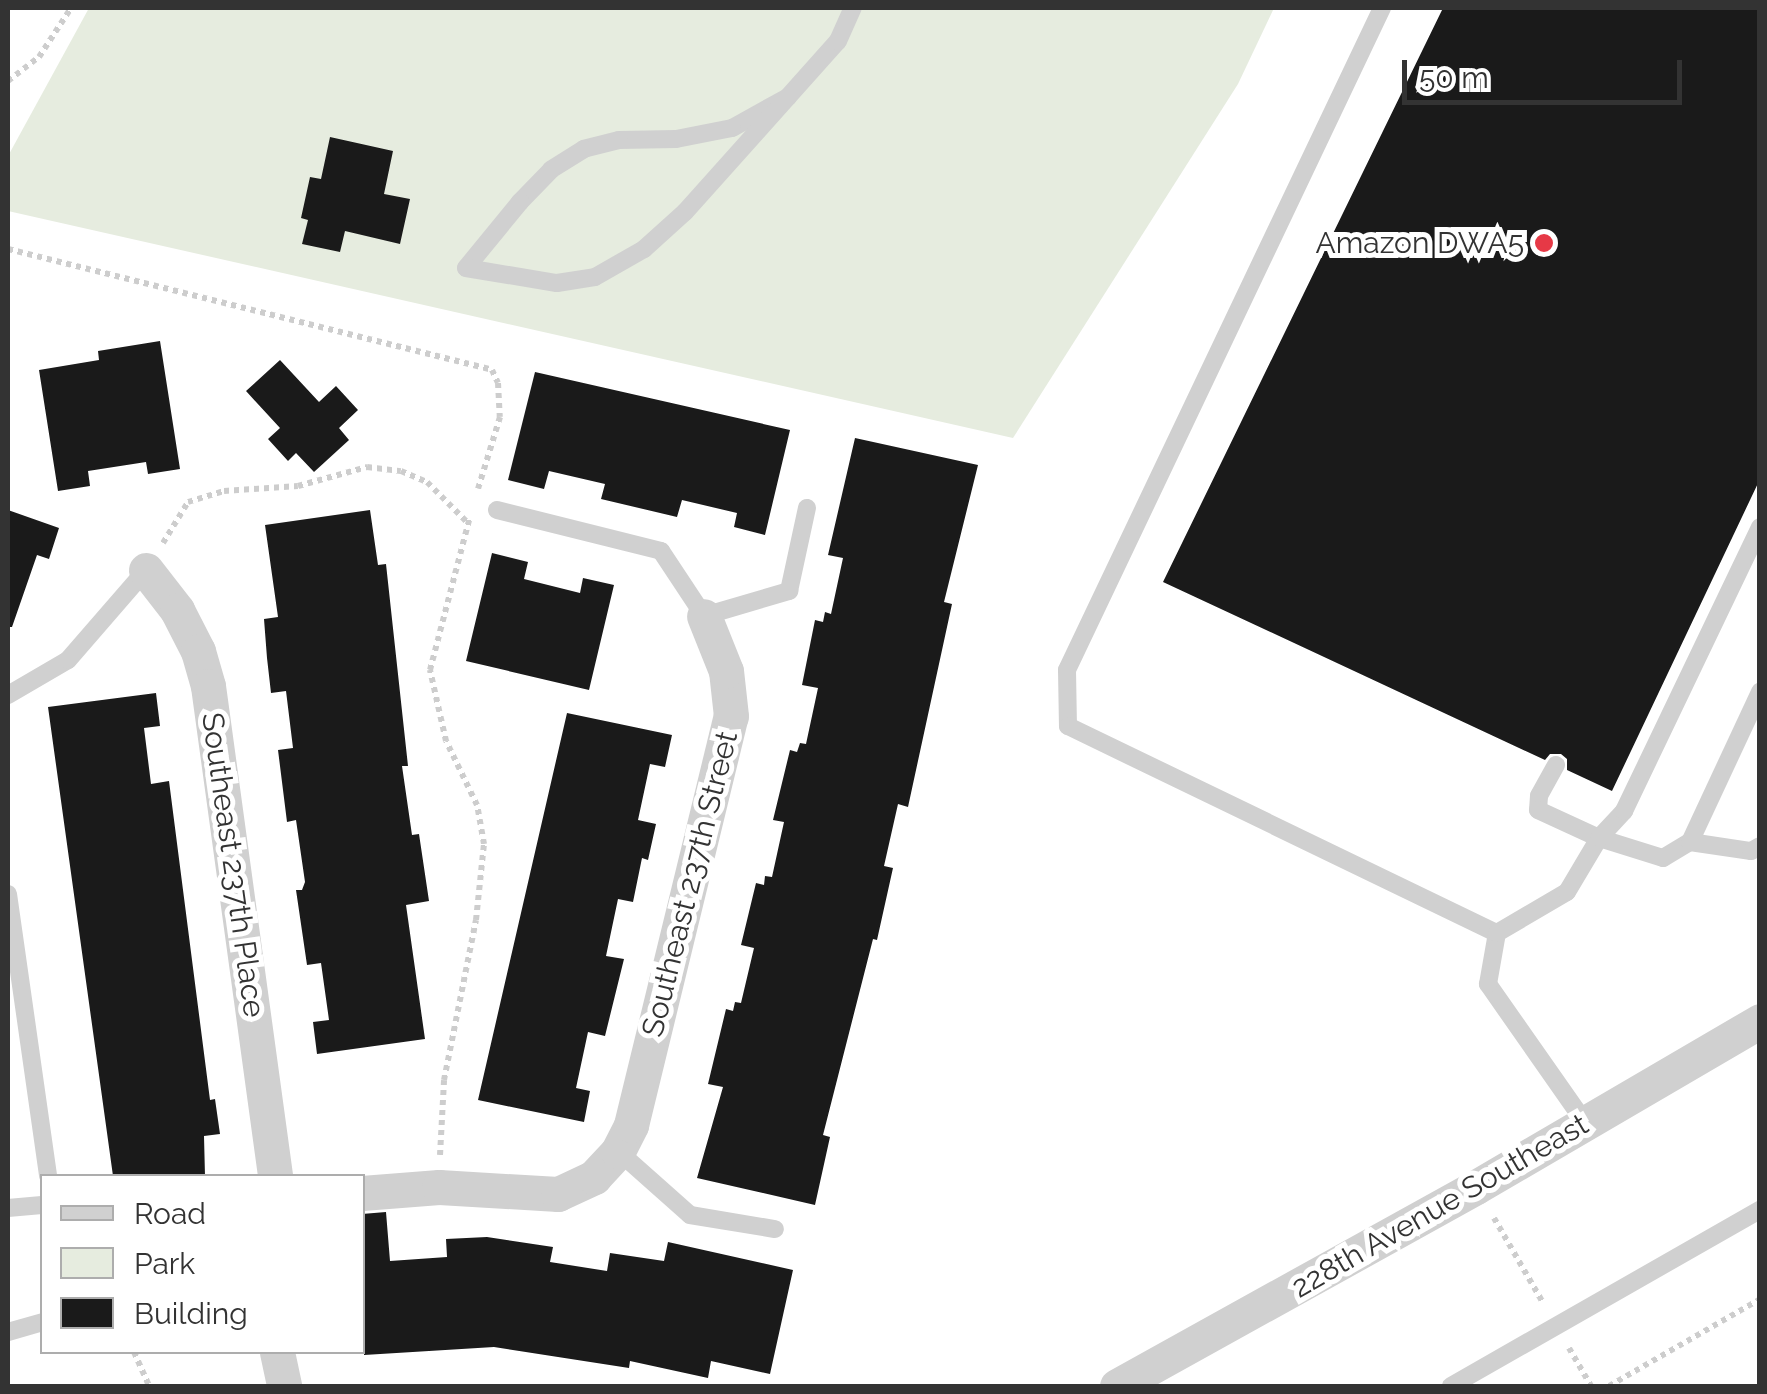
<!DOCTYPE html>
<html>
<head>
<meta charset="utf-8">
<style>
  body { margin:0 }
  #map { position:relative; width:1767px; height:1394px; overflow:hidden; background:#fff; font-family:Raleway,sans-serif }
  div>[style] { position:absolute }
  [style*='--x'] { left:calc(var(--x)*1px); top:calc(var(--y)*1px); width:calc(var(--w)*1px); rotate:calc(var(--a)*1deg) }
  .green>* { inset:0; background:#e6ecdf }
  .building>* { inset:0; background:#1a1a1a }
  .path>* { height:6px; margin-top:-3px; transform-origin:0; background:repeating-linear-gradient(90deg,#cdcdcd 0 5px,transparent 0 10px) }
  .lane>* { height:18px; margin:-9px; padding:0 9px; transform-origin:9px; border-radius:9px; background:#d0d0d0 }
  .street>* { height:35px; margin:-17.5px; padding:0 17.5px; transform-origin:17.5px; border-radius:17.5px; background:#d0d0d0 }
  .dots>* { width:28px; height:28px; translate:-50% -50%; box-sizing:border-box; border:5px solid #fff; border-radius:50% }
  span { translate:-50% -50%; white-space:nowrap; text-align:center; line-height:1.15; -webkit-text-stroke:10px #fff; paint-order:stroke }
  .poi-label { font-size:30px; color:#333 }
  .right { translate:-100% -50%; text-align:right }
  .street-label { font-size:30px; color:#333 }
  .frame { position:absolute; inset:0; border:10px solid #333; pointer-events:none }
  .legend { position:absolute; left:40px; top:1174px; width:325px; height:180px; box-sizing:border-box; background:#fff; border:2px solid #adadad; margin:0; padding:12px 18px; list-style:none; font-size:30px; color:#333 }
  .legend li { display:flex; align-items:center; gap:20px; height:50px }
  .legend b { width:50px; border:2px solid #adadad }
  .scale { position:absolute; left:1402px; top:60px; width:280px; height:45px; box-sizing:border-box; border:5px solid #333; border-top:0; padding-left:12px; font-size:30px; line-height:35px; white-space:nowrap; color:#333; -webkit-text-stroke:8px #fff; paint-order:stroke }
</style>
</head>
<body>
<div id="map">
  <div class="green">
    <i style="clip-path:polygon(89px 8px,1274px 8px,1238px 84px,1013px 438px,8px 211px,8px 156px)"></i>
  </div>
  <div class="building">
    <i style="clip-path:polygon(1443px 8px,1760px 8px,1760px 479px,1612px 791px,1567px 770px,1567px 759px,1561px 754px,1550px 754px,1545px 760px,1163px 582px)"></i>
    <i style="clip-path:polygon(330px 137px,393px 151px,384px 194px,410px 199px,400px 244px,345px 231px,340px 252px,302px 244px,308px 220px,301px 218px,310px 177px,321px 179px)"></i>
    <i style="clip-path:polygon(160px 341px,180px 469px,148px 474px,146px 462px,88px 471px,90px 486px,58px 491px,39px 370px,99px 360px,98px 351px)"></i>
    <i style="clip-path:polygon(280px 360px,319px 402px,336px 386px,358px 410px,339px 428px,349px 440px,314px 472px,296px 453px,288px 461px,268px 439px,280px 428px,246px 391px)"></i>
    <i style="clip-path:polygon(535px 372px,790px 430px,765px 535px,734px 527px,737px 513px,682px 500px,677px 517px,601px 499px,605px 484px,549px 471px,544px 489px,508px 480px)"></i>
    <i style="clip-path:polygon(855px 438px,978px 465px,944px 602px,952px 604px,908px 807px,898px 804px,884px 866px,893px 868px,877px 940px,873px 939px,823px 1135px,830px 1137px,815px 1205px,697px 1178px,723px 1087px,708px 1084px,726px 1009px,733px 1011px,735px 1002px,741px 1003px,754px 948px,741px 945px,756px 883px,764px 885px,765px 876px,772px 877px,784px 822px,773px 820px,790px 750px,797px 752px,800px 743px,806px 744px,818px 688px,802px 685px,815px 620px,823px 622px,825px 612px,831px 614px,843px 558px,828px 555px)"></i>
    <i style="clip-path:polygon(8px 510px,59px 528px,49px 559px,37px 555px,12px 627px,8px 627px)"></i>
    <i style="clip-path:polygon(370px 510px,378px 565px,386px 564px,408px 766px,402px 766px,412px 835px,419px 834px,429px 901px,406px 905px,425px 1039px,317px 1054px,313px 1022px,329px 1020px,321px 963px,307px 965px,296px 890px,302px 890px,305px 882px,296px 820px,287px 822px,278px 750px,293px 748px,286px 691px,271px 693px,267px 658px,264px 619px,278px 617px,265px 525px)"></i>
    <i style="clip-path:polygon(492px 553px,528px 562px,524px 579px,580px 593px,583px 578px,614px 585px,589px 690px,466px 661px)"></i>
    <i style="clip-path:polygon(156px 693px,160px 726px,144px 728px,151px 784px,169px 781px,210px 1100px,215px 1099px,220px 1134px,204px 1136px,205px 1176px,113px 1176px,48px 707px)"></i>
    <i style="clip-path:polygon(567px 713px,672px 735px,665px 767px,650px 764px,638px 820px,656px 824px,648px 860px,642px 858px,633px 902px,618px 899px,606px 956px,624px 959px,605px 1036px,588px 1032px,576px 1088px,590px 1091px,584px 1122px,478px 1100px)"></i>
    <i style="clip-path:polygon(386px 1212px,390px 1261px,447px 1257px,446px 1239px,487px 1237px,553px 1247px,550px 1262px,607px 1271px,610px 1253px,664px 1261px,668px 1242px,793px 1270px,770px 1374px,711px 1361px,708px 1378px,630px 1361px,629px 1368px,494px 1347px,364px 1355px,362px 1214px)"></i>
  </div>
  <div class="path">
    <i style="--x:8;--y:81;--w:39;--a:-38"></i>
    <i style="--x:39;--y:57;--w:59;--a:-56.9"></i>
    <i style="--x:8;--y:249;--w:499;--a:14"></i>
    <i style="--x:492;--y:370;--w:14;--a:65"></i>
    <i style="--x:498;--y:383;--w:34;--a:87"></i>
    <i style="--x:500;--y:417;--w:75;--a:107"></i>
    <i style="--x:163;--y:543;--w:48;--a:-58.6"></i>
    <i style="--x:188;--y:502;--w:38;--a:-17"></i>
    <i style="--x:224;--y:491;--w:74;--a:-3.9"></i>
    <i style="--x:298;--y:486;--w:72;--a:-15.4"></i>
    <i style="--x:367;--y:467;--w:34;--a:7"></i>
    <i style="--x:401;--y:471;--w:28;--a:23"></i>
    <i style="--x:427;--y:482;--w:58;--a:45"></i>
    <i style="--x:440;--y:1155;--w:75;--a:-86.9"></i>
    <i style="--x:444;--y:1080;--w:163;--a:-78.7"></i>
    <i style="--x:476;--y:920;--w:76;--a:-84"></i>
    <i style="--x:484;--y:844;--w:40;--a:-100"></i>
    <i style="--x:477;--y:805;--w:71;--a:-115.8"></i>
    <i style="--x:446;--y:741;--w:73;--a:-102.7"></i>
    <i style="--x:430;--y:670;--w:159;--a:-75.4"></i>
    <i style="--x:1494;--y:1218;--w:98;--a:60"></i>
    <i style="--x:1569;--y:1348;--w:44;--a:59.9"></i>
    <i style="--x:134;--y:1352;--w:37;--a:66"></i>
    <i style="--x:1609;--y:1386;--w:174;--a:-29.9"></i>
  </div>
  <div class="lane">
    <i style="--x:1382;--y:8;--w:733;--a:115.45"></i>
    <i style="--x:1067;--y:670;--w:56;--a:89"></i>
    <i style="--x:1068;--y:726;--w:476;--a:25.8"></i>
    <i style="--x:788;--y:97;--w:64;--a:151"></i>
    <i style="--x:732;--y:128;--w:57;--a:168.9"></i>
    <i style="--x:676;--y:139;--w:57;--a:179"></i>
    <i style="--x:619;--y:140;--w:36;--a:166"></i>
    <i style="--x:584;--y:149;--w:39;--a:148"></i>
    <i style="--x:551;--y:170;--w:45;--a:134.1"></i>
    <i style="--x:520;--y:202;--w:85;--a:129.3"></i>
    <i style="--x:466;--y:268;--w:92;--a:9.4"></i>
    <i style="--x:557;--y:283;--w:38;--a:-9"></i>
    <i style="--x:595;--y:277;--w:56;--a:-29.7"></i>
    <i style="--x:644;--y:249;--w:55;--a:-42.1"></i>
    <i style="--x:685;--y:212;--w:229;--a:-48.2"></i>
    <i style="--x:838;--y:41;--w:36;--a:-66"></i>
    <i style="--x:497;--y:510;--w:169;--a:14"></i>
    <i style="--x:661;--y:551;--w:78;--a:56.5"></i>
    <i style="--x:704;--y:616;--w:89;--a:-16.4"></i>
    <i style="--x:789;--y:591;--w:85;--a:-77.8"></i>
    <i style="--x:8;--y:695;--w:69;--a:-30.3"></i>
    <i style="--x:68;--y:660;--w:119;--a:-49.1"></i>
    <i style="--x:1556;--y:765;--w:35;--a:119"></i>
    <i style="--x:1539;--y:796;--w:14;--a:94"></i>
    <i style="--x:1538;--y:810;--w:67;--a:24.7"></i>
    <i style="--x:1599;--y:838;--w:67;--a:17.4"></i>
    <i style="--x:1663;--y:858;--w:31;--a:-31"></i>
    <i style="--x:1690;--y:842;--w:166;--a:-65"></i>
    <i style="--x:1690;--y:842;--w:62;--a:8.4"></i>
    <i style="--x:1751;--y:851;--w:10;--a:-29"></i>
    <i style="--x:8;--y:894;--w:285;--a:81.9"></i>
    <i style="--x:1586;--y:1124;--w:171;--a:-125"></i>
    <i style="--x:1488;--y:984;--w:52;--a:-80"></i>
    <i style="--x:1497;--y:933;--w:81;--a:-30.4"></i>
    <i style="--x:1567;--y:892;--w:63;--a:-59.3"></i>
    <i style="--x:1599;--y:838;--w:37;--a:-47"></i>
    <i style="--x:1624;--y:811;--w:315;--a:-64.4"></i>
    <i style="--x:618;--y:1151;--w:96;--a:41.6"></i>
    <i style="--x:690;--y:1215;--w:86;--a:9.4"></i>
    <i style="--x:8;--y:1208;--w:34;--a:-5"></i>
    <i style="--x:8;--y:1332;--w:35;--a:-16"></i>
    <i style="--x:1451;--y:1386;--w:356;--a:-29.7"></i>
  </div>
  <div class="street">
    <i style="--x:146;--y:570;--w:51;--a:52.2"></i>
    <i style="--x:177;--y:610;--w:46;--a:62.9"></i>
    <i style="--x:198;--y:651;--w:36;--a:74"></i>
    <i style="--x:208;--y:686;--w:495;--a:82.2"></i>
    <i style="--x:362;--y:1193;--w:77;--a:-4.5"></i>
    <i style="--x:439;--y:1187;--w:119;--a:3.4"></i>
    <i style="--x:558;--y:1194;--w:40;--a:-25"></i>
    <i style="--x:594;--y:1177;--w:35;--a:-47"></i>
    <i style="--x:618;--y:1151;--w:29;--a:-63"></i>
    <i style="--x:631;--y:1125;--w:421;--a:-76.3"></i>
    <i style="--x:731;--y:716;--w:45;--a:-96.3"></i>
    <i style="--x:726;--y:671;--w:59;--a:-111.8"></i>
    <i style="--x:277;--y:1352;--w:35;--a:78"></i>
    <i style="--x:1117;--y:1386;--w:410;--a:-29"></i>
    <i style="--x:1476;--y:1187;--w:329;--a:-30.3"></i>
  </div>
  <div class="dots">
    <i style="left:1544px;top:243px;background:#e63946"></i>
  </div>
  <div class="poi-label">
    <span class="right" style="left:1524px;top:243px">Amazon DWA5</span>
  </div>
  <div class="street-label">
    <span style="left:233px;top:865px;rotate:82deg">Southeast 237th Place</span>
    <span style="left:690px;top:884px;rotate:-76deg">Southeast 237th Street</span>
    <span style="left:1440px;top:1206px;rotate:-30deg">228th Avenue Southeast</span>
  </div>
  <div class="frame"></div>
  <ul class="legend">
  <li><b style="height:12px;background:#d0d0d0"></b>Road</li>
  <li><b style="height:28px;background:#e6ecdf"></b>Park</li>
  <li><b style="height:28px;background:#1a1a1a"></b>Building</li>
  </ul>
  <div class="scale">50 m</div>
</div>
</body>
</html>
